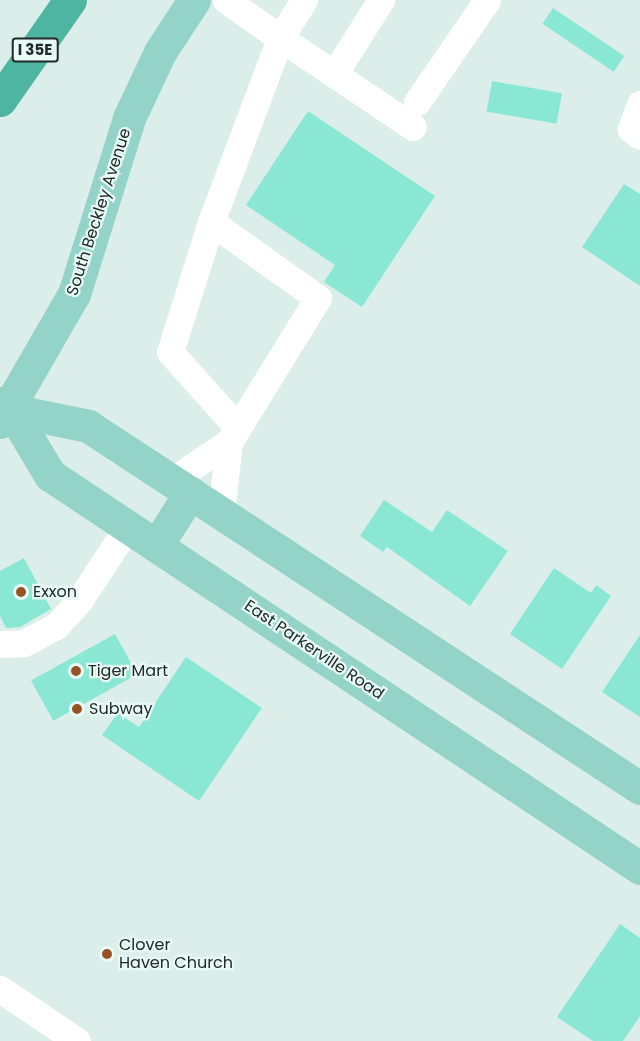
<!DOCTYPE html>
<html>
<head>
<meta charset="utf-8">
<style>
  body { margin:0 }
  #map { position:relative; width:640px; height:1041px; overflow:hidden; background:#dceee9; font-family:Poppins,sans-serif }
  div>[style] { position:absolute }
  [style*='--x'] { left:calc(var(--x)*1px); top:calc(var(--y)*1px); width:calc(var(--w)*1px); rotate:calc(var(--a)*1deg) }
  .building>* { inset:0; background:#8ae7d4; transform-origin:0 0 }
  .minor>* { height:27px; margin:-13.5px; padding:0 13.5px; transform-origin:13.5px; border-radius:13.5px; background:#fff }
  .major>* { height:33px; margin:-16.5px; padding:0 16.5px; transform-origin:16.5px; border-radius:16.5px; background:#94d3c7 }
  .highway>* { height:33px; margin:-16.5px; padding:0 16.5px; transform-origin:16.5px; border-radius:16.5px; background:#4db5a2 }
  .dots>* { width:16px; height:16px; translate:-50% -50%; box-sizing:border-box; border:3px solid #e9fbf7; border-radius:50% }
  span { translate:-50% -50%; white-space:nowrap; text-align:center; line-height:1.15; -webkit-text-stroke:4.5px #e9fbf7; paint-order:stroke }
  .shield-label span { padding:2px 4px; background:#e9fbf7; border:2px solid; border-radius:4px; -webkit-text-stroke-width:0 }
  .shield-label { font-size:15px; color:#222927; font-weight:700 }
  .street-label { font-size:16px; color:#222927 }
  .poi-label { font-size:16px; color:#222927 }
  .left { translate:0 -50%; text-align:left }
</style>
</head>
<body>
<div id="map">
  <div class="building">
    <i style="left:553px;top:8px;width:86px;height:19px;rotate:34deg"></i>
    <i style="left:492px;top:81px;width:71px;height:31px;rotate:10deg"></i>
    <i style="clip-path:polygon(308px 111px,435px 196px,362px 307px,324px 282px,335px 265px,246px 205px)"></i>
    <i style="clip-path:polygon(624px 184px,640px 194px,640px 286px,582px 247px)"></i>
    <i style="clip-path:polygon(384px 500px,432px 532px,447px 510px,508px 551px,470px 606px,387px 547px,383px 552px,360px 536px)"></i>
    <i style="clip-path:polygon(24px 558px,51px 609px,20px 627px,6px 628px,0 616px,0 571px)"></i>
    <i style="clip-path:polygon(554px 568px,591px 593px,596px 585px,611px 596px,562px 669px,510px 634px)"></i>
    <i style="left:115px;top:634px;width:46px;height:96px;rotate:61deg"></i>
    <i style="clip-path:polygon(640px 635px,640px 717px,602px 692px)"></i>
    <i style="clip-path:polygon(186px 657px,262px 708px,199px 801px,102px 735px,118px 713px,139px 727px)"></i>
    <i style="clip-path:polygon(620px 924px,640px 938px,640px 1016px,623px 1041px,593px 1041px,557px 1017px)"></i>
  </div>
  <div class="minor">
    <i style="--x:304;--y:0;--w:45;--a:122.3"></i>
    <i style="--x:280;--y:38;--w:65;--a:33.7"></i>
    <i style="--x:334;--y:74;--w:88;--a:-57.6"></i>
    <i style="--x:334;--y:74;--w:95;--a:33.9"></i>
    <i style="--x:417;--y:102;--w:124;--a:-55.5"></i>
    <i style="--x:640;--y:104;--w:27;--a:110"></i>
    <i style="--x:631;--y:129;--w:11;--a:38"></i>
    <i style="--x:211;--y:222;--w:136;--a:107.5"></i>
    <i style="--x:170;--y:352;--w:102;--a:48.2"></i>
    <i style="--x:171;--y:481;--w:70;--a:-33.9"></i>
    <i style="--x:221;--y:513;--w:71;--a:-83.6"></i>
    <i style="--x:229;--y:442;--w:169;--a:-58.3"></i>
    <i style="--x:318;--y:298;--w:131;--a:-144.6"></i>
    <i style="--x:211;--y:222;--w:197;--a:-69.4"></i>
    <i style="--x:280;--y:38;--w:66;--a:-144.9"></i>
    <i style="--x:0;--y:644;--w:24;--a:-2"></i>
    <i style="--x:24;--y:643;--w:36;--a:-28"></i>
    <i style="--x:56;--y:626;--w:34;--a:-47"></i>
    <i style="--x:79;--y:601;--w:90;--a:-56.8"></i>
    <i style="--x:0;--y:989;--w:93;--a:34"></i>
  </div>
  <div class="major">
    <i style="--x:1;--y:403;--w:12;--a:35"></i>
    <i style="--x:11;--y:410;--w:79;--a:11.7"></i>
    <i style="--x:88;--y:426;--w:660;--a:33.26"></i>
    <i style="--x:11;--y:410;--w:76;--a:59"></i>
    <i style="--x:50;--y:475;--w:709;--a:33.67"></i>
    <i style="--x:0;--y:422;--w:148;--a:-60"></i>
    <i style="--x:74;--y:294;--w:184;--a:-72.6"></i>
    <i style="--x:129;--y:118;--w:73;--a:-64.8"></i>
    <i style="--x:160;--y:52;--w:62;--a:-56.8"></i>
    <i style="--x:157;--y:545;--w:62;--a:-57.6"></i>
  </div>
  <div class="highway">
    <i style="--x:0;--y:100;--w:122;--a:-55"></i>
  </div>
  <div class="dots">
    <i style="left:21px;top:592px;background:#975324"></i>
    <i style="left:76px;top:671px;background:#975324"></i>
    <i style="left:77px;top:709px;background:#975324"></i>
    <i style="left:107px;top:954px;background:#975324"></i>
  </div>
  <div class="shield-label">
    <span style="left:35px;top:50px">I 35E</span>
  </div>
  <div class="street-label">
    <span style="left:99px;top:212px;rotate:-72deg">South Beckley Avenue</span>
    <span style="left:314px;top:650px;rotate:34deg">East Parkerville Road</span>
  </div>
  <div class="poi-label">
    <span class="left" style="left:33px;top:592px">Exxon</span>
    <span class="left" style="left:88px;top:671px">Tiger Mart</span>
    <span class="left" style="left:89px;top:709px">Subway</span>
    <span class="left" style="left:119px;top:954px">Clover<br>Haven Church</span>
  </div>
</div>
</body>
</html>
